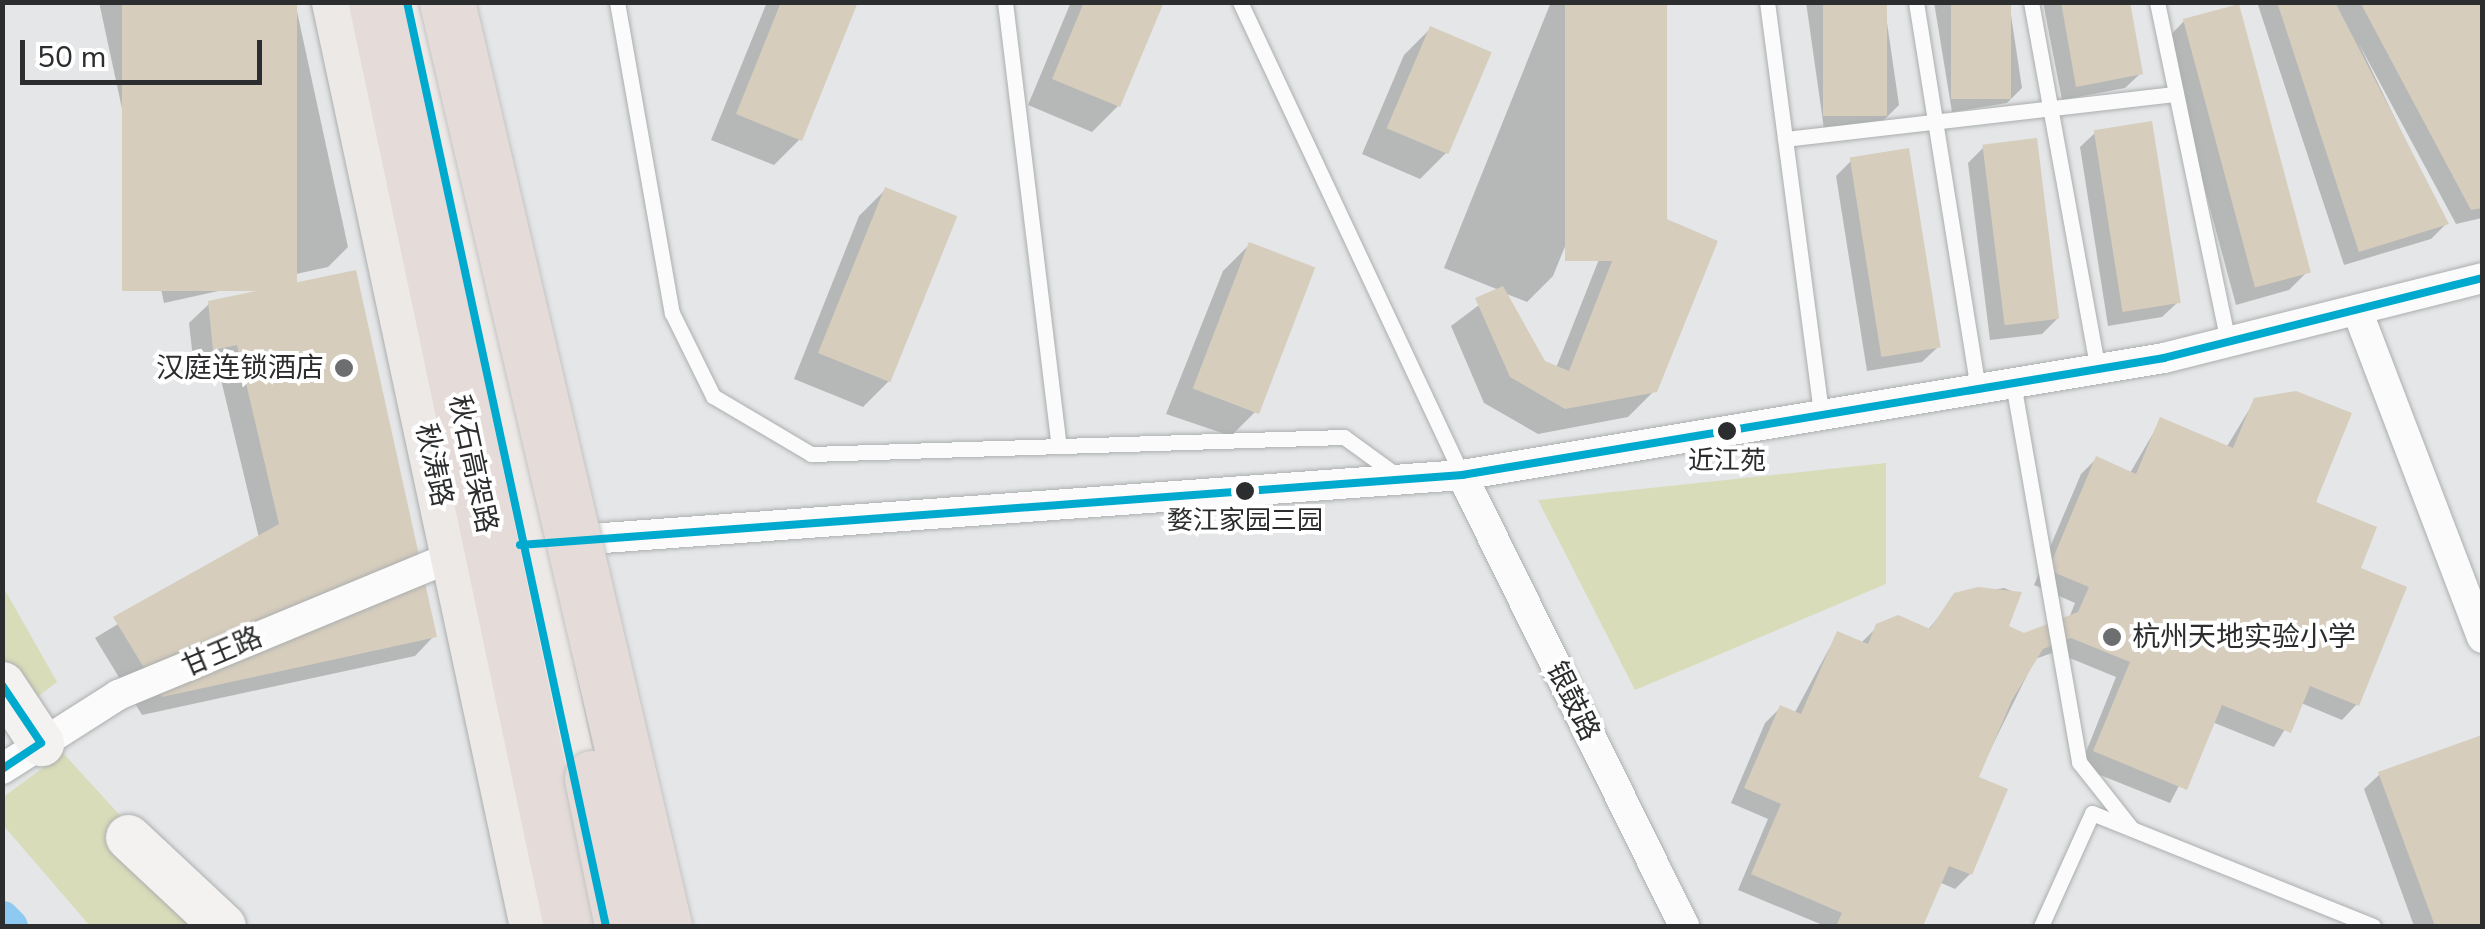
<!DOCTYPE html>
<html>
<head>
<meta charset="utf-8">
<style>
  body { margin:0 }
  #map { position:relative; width:2485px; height:929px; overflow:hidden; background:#e4e6e7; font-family:"Nunito Sans","Noto Sans SC",sans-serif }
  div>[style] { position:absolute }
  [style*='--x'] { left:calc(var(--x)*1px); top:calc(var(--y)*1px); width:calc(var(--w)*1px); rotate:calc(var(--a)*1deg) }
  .green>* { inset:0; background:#d9dcb9 }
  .shadow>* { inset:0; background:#0003 }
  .canal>* { height:35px; margin:-17.5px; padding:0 17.5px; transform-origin:17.5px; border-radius:17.5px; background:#8dc9f1 }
  .building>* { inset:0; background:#d6cdbd; transform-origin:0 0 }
  .roads { filter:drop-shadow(0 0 2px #acaeaf) drop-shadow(0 0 2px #acaeaf) }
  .lane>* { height:15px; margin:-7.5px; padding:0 7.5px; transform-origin:7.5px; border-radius:7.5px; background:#fbfbfb }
  .street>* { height:30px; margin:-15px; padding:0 15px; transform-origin:15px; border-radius:15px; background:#fbfbfb }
  .secondary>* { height:45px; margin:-22.5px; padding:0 22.5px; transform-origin:22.5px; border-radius:22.5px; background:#f4f2f1 }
  .primary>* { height:50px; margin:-25px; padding:0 25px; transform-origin:25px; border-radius:25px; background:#ede9e7 }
  .highway>* { height:55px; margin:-27.5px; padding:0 27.5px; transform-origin:27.5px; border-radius:27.5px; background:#e5dcd9 }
  .bridges { filter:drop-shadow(0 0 2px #c3c4c4) drop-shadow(0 0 2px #c3c4c4) }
  .highway-bridge>* { height:55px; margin:-27.5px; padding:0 27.5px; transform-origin:27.5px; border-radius:27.5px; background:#e5dcd9 }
  .bus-1>* { height:8px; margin:-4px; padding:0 4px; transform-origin:4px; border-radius:4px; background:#00a9ce }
  .dots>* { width:28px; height:28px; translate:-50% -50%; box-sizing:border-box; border:5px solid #fff; border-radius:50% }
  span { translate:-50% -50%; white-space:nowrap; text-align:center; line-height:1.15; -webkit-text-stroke:8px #fff; paint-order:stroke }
  .bus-label { font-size:26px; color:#2c2d2e }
  .poi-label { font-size:28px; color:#2c2d2e }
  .right { translate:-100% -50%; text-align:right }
  .left { translate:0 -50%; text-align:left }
  .street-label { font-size:28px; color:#2c2d2e }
  .frame { position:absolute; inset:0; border:5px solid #2c2d2e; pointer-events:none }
  .scale { position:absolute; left:20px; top:40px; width:242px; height:45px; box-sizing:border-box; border:5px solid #2c2d2e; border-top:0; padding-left:12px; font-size:30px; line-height:35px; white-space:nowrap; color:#2c2d2e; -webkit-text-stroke:8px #fff; paint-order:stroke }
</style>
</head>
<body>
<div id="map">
  <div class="green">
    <i style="clip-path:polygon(1886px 463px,1886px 584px,1635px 690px,1538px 500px)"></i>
    <i style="clip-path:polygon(2px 585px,57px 682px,3px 723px,2px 723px)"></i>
    <i style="clip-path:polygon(63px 753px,221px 926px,90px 926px,3px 825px,2px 798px)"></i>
  </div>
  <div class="shadow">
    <i style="clip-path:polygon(99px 2px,295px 2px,348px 247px,328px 267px,164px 303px)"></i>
    <i style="clip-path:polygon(767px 2px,855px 2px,800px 139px,774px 165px,711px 140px)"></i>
    <i style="clip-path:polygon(1071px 2px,1161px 2px,1118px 106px,1092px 132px,1028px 105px)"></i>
    <i style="clip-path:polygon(1551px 2px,1664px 3px,1553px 276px,1527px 302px,1504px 293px,1543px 363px,1556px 368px,1609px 234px,1635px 208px,1655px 390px,1628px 417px,1538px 434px,1484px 403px,1451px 326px,1499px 290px,1444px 268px)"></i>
    <i style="clip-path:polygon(1806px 2px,1884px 2px,1899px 105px,1884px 120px,1824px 129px)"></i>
    <i style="clip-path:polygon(1934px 2px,2009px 2px,2022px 88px,2007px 103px,1952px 112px)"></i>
    <i style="clip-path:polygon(2043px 2px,2127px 2px,2141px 73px,2125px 88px,2062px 100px)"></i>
    <i style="clip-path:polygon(2257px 2px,2482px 2px,2482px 218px,2456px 224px,2359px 44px,2446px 224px,2431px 239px,2344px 265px)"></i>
    <i style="clip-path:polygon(2184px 21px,2308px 271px,2289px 290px,2236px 305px,2165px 41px)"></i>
    <i style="clip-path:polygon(1430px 29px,1446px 153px,1420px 179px,1362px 154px,1404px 55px)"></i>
    <i style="clip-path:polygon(2096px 132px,2178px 302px,2162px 317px,2108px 326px,2080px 147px)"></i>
    <i style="clip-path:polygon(1983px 148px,2057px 319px,2042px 334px,1990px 340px,1968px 163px)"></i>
    <i style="clip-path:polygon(1852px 160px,1938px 347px,1922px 362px,1867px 371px,1836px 176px)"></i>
    <i style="clip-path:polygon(885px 190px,889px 381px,863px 407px,794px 379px,859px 216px)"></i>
    <i style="clip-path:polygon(1249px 245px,1257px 410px,1231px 436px,1166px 414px,1223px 271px)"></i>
    <i style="clip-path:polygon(354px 273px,434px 636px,415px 656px,142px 715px,95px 638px,259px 538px,217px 363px,194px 368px,189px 323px,209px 304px)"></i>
    <i style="clip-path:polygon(2255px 400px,2357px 569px,2357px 704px,2342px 720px,2301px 703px,2274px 747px,2212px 722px,2170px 803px,2080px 767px,2116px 677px,2055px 652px,2035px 659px,1976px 779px,1970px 874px,1955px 889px,1939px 882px,1920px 926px,1825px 926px,1738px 890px,1768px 819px,1731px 803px,1765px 723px,1780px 708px,1794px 714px,1837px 634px,1860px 644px,1878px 626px,1927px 631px,1956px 596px,2004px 588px,2019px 594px,2006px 628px,2024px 635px,2069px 618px,2075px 603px,2034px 585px,2081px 474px,2096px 459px,2130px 473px,2161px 420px,2226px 448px)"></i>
    <i style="clip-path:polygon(2482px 738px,2482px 926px,2414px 926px,2364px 789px,2380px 774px)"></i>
  </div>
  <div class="canal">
    <i style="--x:2;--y:918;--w:11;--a:45"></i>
  </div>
  <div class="building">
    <i style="left:122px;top:2px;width:175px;height:289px"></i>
    <i style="clip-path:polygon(781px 2px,858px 2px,802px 141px,736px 114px)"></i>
    <i style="clip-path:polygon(1084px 2px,1164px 2px,1120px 107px,1052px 79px)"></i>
    <i style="left:1565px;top:2px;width:102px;height:259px"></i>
    <i style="left:1823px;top:2px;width:64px;height:114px"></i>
    <i style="left:1951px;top:2px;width:60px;height:97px"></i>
    <i style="clip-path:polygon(2061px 2px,2130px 2px,2143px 74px,2076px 87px)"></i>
    <i style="clip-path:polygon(2277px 2px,2335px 2px,2449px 224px,2359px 252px)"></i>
    <i style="clip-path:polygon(2360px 2px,2482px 2px,2482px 208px,2471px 210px)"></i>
    <i style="left:2239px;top:4px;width:278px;height:58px;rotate:75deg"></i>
    <i style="left:1430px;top:26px;width:67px;height:111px;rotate:23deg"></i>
    <i style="left:2152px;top:121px;width:184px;height:59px;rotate:81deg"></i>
    <i style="left:2037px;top:138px;width:182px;height:55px;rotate:83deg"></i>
    <i style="left:1909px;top:148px;width:202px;height:60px;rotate:81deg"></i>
    <i style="left:885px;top:187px;width:78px;height:179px;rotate:22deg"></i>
    <i style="clip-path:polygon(1634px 205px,1718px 241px,1657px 392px,1565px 409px,1510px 377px,1475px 298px,1503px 286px,1545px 361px,1569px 371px)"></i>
    <i style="left:1249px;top:242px;width:71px;height:157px;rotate:21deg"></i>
    <i style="clip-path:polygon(356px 270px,437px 637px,162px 697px,113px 617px,279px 524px,237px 345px,213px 350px,208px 301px)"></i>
    <i style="clip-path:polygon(2296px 391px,2352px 413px,2316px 502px,2377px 527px,2361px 568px,2407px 587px,2359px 706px,2310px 686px,2291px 733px,2222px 705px,2187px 790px,2093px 751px,2130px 662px,2071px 638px,2043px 649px,2012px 700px,1979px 777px,2008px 789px,1972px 875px,1949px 866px,1923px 926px,1836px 926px,1842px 913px,1751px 874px,1781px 804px,1744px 788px,1780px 705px,1801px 714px,1837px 631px,1868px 644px,1876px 624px,1898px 615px,1930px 629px,1954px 593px,1978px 587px,2022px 592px,2009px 626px,2024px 633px,2078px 612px,2089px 587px,2048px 570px,2096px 456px,2136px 474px,2160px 417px,2233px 448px,2254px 398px)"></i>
    <i style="clip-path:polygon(2482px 735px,2482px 926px,2435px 926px,2378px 772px)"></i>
  </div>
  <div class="roads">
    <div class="lane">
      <i style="--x:617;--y:2;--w:316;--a:80"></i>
      <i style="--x:672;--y:313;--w:93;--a:63.7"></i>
      <i style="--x:713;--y:396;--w:114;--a:30.6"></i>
      <i style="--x:811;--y:454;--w:533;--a:-1.83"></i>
      <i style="--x:1344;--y:437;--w:63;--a:36"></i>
      <i style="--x:1005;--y:2;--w:447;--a:83.1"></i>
      <i style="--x:1240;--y:2;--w:523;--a:64.86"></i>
      <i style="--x:1767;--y:2;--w:416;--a:82.5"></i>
      <i style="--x:1916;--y:2;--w:391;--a:80.9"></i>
      <i style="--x:2031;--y:2;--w:373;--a:79.7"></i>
      <i style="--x:2157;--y:2;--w:347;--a:78.2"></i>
      <i style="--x:1785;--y:139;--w:393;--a:-6.6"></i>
      <i style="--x:2013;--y:383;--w:385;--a:80.1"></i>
      <i style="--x:2079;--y:762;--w:85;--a:51.7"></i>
      <i style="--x:2041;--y:926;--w:124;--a:-65.7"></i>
      <i style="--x:2092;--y:813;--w:303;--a:21.9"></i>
    </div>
    <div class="street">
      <i style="--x:2357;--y:310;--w:351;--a:69.1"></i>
      <i style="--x:1462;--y:475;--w:503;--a:63.79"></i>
      <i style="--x:563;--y:541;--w:901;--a:-4.2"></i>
      <i style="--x:1462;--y:475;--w:712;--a:-9.46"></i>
      <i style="--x:2164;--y:358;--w:328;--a:-14.1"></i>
      <i style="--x:2;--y:769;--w:138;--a:-32.5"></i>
      <i style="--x:118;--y:695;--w:363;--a:-22.5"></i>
    </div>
    <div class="secondary">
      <i style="--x:2;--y:684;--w:71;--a:56.5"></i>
      <i style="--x:128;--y:837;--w:130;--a:43.1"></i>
    </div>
    <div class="primary">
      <i style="--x:337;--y:2;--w:945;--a:77.91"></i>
      <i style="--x:407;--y:2;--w:846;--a:77.92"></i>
    </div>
    <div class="highway">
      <i style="--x:376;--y:2;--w:944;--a:78.08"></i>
    </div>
  </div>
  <div class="bridges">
    <div class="highway-bridge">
      <i style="--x:447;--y:2;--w:949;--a:76.78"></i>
      <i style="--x:592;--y:778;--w:151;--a:78.5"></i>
    </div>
  </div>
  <div class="bus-1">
    <i style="--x:407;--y:2;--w:945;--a:77.85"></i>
    <i style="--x:520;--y:545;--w:945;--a:-4.25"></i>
    <i style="--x:1462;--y:475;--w:712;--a:-9.46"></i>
    <i style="--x:2164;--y:358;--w:328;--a:-14.1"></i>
    <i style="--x:2;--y:685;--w:70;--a:56.1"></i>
    <i style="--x:41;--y:743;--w:47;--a:146.3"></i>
  </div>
  <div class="dots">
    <i style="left:344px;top:368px;background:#6c6e6f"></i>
    <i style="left:1727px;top:431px;background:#2c2d2e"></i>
    <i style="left:1245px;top:491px;background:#2c2d2e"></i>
    <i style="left:2112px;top:637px;background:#6c6e6f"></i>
  </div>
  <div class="bus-label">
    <span style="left:1727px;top:461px">近江苑</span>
    <span style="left:1245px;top:521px">婺江家园三园</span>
  </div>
  <div class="poi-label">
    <span class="right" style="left:324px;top:368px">汉庭连锁酒店</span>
    <span class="left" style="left:2132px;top:637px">杭州天地实验小学</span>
  </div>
  <div class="street-label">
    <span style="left:473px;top:464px;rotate:78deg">秋石高架路</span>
    <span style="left:434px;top:465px;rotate:78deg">秋涛路</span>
    <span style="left:222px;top:652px;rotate:-23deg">甘王路</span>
    <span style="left:1573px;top:701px;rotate:64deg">银鼓路</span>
  </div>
  <div class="frame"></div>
  <div class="scale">50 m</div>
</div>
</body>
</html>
